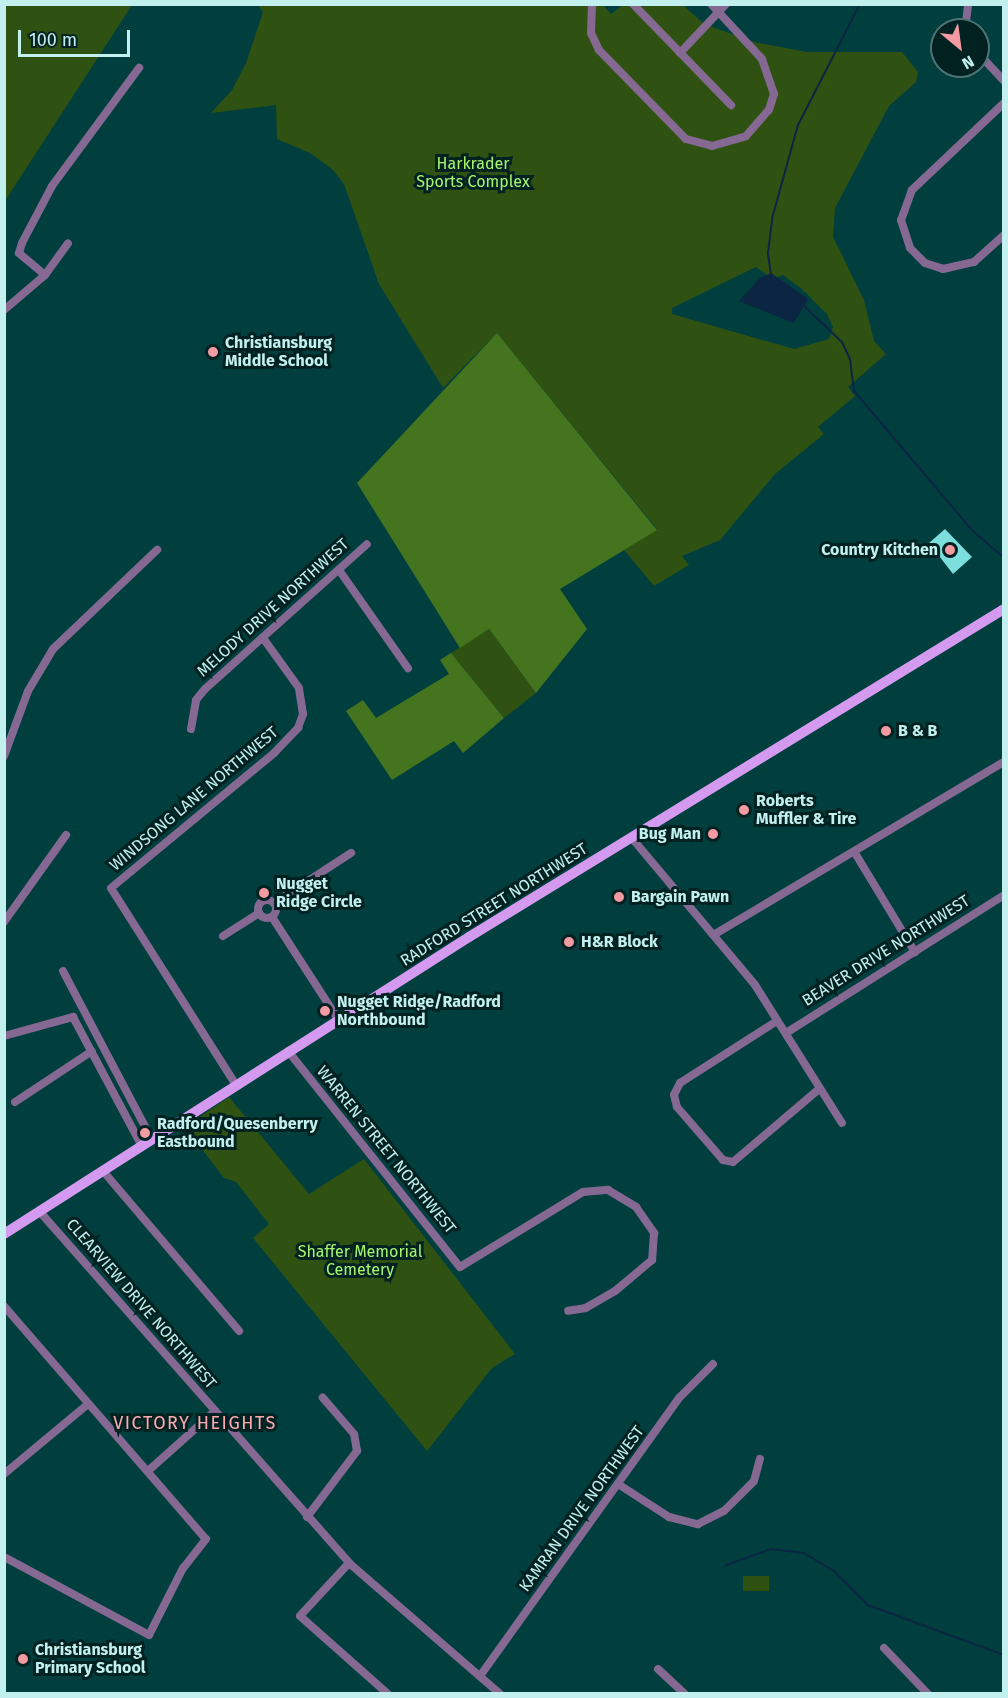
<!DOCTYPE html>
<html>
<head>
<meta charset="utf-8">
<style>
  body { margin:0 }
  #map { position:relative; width:1008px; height:1698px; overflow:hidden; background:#013e3e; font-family:"Fira Sans",sans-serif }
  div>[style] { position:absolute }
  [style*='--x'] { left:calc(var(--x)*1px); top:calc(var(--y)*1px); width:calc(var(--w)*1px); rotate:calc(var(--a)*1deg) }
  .green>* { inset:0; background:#2f5212; transform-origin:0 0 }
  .forest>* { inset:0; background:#45741f }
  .water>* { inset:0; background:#0c2542 }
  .stream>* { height:2px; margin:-1px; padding:0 1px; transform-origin:1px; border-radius:1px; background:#0c2542 }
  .building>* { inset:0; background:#7cdedd }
  .minor>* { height:8px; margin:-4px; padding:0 4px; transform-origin:4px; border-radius:4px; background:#856993 }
  .minor>.ring { margin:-4px; padding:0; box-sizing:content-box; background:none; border:8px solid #856993; border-radius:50% }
  .major>* { height:10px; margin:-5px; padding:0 5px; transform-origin:5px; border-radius:5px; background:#d49af0 }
  .dots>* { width:16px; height:16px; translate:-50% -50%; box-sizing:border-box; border:3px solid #022222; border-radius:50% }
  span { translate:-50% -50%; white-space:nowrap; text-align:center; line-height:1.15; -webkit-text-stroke:6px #022222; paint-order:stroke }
  .park-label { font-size:16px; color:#a6f66d }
  .poi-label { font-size:16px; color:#c2f0ee; font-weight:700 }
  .left { translate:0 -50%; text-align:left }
  .right { translate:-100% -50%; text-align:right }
  .street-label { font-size:16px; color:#c2f0ee }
  .neighbourhood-label { font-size:18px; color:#ffaab1; letter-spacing:1.5px }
  .frame { position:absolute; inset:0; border:6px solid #c2f0ee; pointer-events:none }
  .north { position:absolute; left:930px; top:18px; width:60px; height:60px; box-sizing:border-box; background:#022222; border:2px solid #4f7474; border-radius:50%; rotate:151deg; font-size:16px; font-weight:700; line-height:24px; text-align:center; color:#c2f0ee }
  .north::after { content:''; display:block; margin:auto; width:21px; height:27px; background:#f49aa2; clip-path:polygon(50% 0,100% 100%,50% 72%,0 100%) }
  .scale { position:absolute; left:18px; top:30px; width:112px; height:27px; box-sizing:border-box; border:3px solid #c2f0ee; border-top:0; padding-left:8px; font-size:18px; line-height:21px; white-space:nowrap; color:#c2f0ee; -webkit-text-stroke:4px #022222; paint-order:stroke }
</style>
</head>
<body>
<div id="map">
  <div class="green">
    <i style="clip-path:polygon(5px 4px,132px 5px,5px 201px,4px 5px)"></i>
    <i style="clip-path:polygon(evenodd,602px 4px,611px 14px,623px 5px,683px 5px,704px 24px,754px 42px,807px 52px,902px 52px,918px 72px,916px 82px,889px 106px,835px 208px,833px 237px,864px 300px,874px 341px,886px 354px,848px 387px,855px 396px,818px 427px,824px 434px,775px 474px,720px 540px,682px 556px,689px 565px,654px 586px,624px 550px,657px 529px,497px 333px,443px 388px,379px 284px,344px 184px,332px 169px,310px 153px,277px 139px,276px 105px,211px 113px,232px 90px,246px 63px,263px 12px,258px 5px,602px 4px,756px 267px,773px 279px,783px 275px,802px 289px,827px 314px,833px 327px,829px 339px,794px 349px,672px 314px,672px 308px,756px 267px)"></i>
    <i style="clip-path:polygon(489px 629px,536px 693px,504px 718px,451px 653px)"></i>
    <i style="clip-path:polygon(229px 1097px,309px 1194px,364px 1159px,515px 1354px,492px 1368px,427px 1451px,253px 1238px,269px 1224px,236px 1182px,224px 1178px,185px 1127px)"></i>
    <i style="left:769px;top:1576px;width:15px;height:26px;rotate:90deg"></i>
  </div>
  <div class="forest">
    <i style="clip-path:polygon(497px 333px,657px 530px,560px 589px,587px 629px,536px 693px,489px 629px,460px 648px,357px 483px)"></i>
    <i style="clip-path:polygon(451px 653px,504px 718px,463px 753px,454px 741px,392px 780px,346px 711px,363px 700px,376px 718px,449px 674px,440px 660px)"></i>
  </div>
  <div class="water">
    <i style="clip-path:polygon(771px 273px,808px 299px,794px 323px,739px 301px,760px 278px)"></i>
  </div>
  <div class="stream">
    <i style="--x:771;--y:275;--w:22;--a:-98"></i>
    <i style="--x:768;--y:253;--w:38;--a:-83"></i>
    <i style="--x:773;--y:215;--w:93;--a:-74.5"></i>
    <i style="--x:798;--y:125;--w:136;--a:-62.9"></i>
    <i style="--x:804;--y:306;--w:52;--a:43.5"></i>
    <i style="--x:842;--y:342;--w:19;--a:65"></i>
    <i style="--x:850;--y:359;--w:32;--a:83"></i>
    <i style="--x:854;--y:391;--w:182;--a:49.7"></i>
    <i style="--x:972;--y:530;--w:43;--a:41.2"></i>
    <i style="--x:726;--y:1565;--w:48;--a:-19.6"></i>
    <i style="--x:771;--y:1549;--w:33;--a:7"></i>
    <i style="--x:804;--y:1553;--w:35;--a:31"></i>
    <i style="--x:834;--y:1571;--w:48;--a:45"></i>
    <i style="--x:868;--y:1605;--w:145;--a:20.2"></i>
  </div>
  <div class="building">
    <i style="clip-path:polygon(945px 529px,972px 557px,953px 574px,929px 543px)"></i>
  </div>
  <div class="minor">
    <i style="--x:592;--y:4;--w:29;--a:92"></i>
    <i style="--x:591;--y:33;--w:19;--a:65"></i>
    <i style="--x:599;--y:50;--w:124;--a:45.7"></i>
    <i style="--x:686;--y:139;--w:27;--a:15"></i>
    <i style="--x:712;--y:146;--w:35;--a:-16"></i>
    <i style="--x:746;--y:136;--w:35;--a:-49"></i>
    <i style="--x:769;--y:110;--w:17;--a:-73"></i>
    <i style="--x:774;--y:94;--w:37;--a:-109"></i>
    <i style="--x:762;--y:59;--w:75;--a:-132.8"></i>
    <i style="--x:633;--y:4;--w:141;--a:45.9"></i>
    <i style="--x:965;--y:30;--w:26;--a:-83"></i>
    <i style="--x:680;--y:53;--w:67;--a:-46.8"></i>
    <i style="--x:978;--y:53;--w:38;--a:47"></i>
    <i style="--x:1004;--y:103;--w:127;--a:136.6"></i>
    <i style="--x:912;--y:190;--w:32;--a:110"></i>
    <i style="--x:901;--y:220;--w:29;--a:72"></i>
    <i style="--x:910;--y:248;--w:21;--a:45"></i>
    <i style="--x:925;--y:263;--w:19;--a:18"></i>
    <i style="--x:943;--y:269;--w:32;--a:-13"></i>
    <i style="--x:974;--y:262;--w:40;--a:-42"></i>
    <i style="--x:45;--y:275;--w:34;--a:-140"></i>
    <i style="--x:19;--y:253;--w:10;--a:-73"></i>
    <i style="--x:22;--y:243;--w:64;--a:-62.2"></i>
    <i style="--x:52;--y:186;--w:147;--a:-53.6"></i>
    <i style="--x:4;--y:310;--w:54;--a:-40.5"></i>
    <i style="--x:45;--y:275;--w:39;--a:-54"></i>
    <i style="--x:339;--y:570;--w:120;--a:54.9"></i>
    <i style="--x:191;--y:729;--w:29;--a:-80"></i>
    <i style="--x:196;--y:700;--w:14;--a:-51"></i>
    <i style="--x:205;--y:689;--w:217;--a:-41.8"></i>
    <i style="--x:4;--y:756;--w:69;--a:-69.7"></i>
    <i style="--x:28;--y:691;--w:49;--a:-59.2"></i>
    <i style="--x:53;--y:649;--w:144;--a:-43.6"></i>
    <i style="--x:631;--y:837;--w:193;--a:50"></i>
    <i style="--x:755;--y:985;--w:163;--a:57.8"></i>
    <i style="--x:855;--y:853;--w:116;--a:58.8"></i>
    <i class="ring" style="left:258px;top:900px;width:10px;height:10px"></i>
    <i style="--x:274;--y:903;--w:92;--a:-33"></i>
    <i style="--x:272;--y:917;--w:121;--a:57.1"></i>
    <i style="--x:4;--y:922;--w:107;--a:-54.5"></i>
    <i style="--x:715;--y:934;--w:336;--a:-30.8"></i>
    <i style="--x:223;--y:936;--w:43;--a:-32.6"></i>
    <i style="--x:63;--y:971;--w:191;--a:62.2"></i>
    <i style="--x:777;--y:1021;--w:115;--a:147.4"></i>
    <i style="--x:680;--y:1083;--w:13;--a:117"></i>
    <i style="--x:674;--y:1095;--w:12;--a:76"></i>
    <i style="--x:677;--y:1107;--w:70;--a:49"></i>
    <i style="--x:723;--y:1160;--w:10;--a:11"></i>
    <i style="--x:733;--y:1162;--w:113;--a:-40.3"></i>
    <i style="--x:786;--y:1033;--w:258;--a:-32.3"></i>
    <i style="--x:4;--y:1036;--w:72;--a:-15.4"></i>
    <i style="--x:73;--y:1017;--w:146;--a:61.9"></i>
    <i style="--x:288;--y:1051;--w:276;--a:51.5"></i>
    <i style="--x:460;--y:1267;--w:144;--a:-31.4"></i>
    <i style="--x:583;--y:1192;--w:25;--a:-5"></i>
    <i style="--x:608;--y:1190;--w:33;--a:31"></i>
    <i style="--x:636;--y:1207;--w:32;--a:55"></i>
    <i style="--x:654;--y:1233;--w:27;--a:94"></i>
    <i style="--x:652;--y:1260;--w:48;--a:140"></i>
    <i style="--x:615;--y:1291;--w:34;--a:150"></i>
    <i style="--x:586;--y:1308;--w:18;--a:171"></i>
    <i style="--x:236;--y:1085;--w:233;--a:-122.4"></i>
    <i style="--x:111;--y:888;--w:212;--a:-39.6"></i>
    <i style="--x:274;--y:753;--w:35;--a:-46"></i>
    <i style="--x:298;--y:728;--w:15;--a:-70"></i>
    <i style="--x:303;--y:714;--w:26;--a:-99"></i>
    <i style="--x:299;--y:688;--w:62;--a:-125.8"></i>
    <i style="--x:15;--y:1102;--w:92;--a:-33.5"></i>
    <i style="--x:103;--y:1171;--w:210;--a:49.6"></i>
    <i style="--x:40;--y:1212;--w:468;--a:48.6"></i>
    <i style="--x:349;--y:1563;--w:200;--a:40.9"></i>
    <i style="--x:4;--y:1306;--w:308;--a:49.1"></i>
    <i style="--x:206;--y:1539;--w:37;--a:128"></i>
    <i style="--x:183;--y:1568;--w:75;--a:116.9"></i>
    <i style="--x:149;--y:1635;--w:165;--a:-151.7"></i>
    <i style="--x:148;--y:1471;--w:90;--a:-41.8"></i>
    <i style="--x:4;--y:1474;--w:109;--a:-39.8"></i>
    <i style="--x:618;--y:1484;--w:61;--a:32.9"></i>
    <i style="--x:669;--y:1517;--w:30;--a:14"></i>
    <i style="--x:698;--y:1524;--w:29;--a:-27"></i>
    <i style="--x:724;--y:1511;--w:42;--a:-45"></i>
    <i style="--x:754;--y:1481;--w:23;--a:-75"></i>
    <i style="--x:307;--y:1517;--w:83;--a:-52.9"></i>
    <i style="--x:357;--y:1451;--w:17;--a:-100"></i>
    <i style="--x:354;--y:1434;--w:48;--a:-130.7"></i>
    <i style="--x:349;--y:1563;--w:72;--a:132.8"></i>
    <i style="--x:300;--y:1616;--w:118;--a:41.6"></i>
    <i style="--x:884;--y:1648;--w:64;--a:46.3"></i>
    <i style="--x:658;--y:1669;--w:37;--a:43"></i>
    <i style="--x:480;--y:1676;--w:342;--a:-54.4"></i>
    <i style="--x:679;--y:1398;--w:48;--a:-45"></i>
  </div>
  <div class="major">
    <i style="--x:4;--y:1234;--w:552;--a:-32.57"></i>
    <i style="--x:469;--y:937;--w:628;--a:-31.51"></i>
  </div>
  <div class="dots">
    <i style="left:213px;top:352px;background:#f49aa2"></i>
    <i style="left:950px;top:550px;background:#f49aa2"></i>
    <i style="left:886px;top:731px;background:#f49aa2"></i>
    <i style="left:744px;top:810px;background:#f49aa2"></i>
    <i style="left:713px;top:834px;background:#f49aa2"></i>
    <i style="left:264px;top:893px;background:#f49aa2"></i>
    <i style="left:619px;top:897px;background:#f49aa2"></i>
    <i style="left:569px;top:942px;background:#f49aa2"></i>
    <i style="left:325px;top:1011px;background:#f49aa2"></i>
    <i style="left:145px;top:1133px;background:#f49aa2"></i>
    <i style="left:23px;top:1659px;background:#f49aa2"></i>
  </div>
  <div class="park-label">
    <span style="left:473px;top:173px">Harkrader<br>Sports Complex</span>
    <span style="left:360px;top:1261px">Shaffer Memorial<br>Cemetery</span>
  </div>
  <div class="poi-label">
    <span class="left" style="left:225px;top:352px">Christiansburg<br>Middle School</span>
    <span class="right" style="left:938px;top:550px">Country Kitchen</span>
    <span class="left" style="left:898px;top:731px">B &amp; B</span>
    <span class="left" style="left:756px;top:810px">Roberts<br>Muffler &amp; Tire</span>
    <span class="right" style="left:701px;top:834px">Bug Man</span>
    <span class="left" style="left:276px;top:893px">Nugget<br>Ridge Circle</span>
    <span class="left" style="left:631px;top:897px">Bargain Pawn</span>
    <span class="left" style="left:581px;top:942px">H&amp;R Block</span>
    <span class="left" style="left:337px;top:1011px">Nugget Ridge/Radford<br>Northbound</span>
    <span class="left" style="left:157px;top:1133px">Radford/Quesenberry<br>Eastbound</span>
    <span class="left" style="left:35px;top:1659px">Christiansburg<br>Primary School</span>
  </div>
  <div class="street-label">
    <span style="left:273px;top:608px;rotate:-42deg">MELODY DRIVE NORTHWEST</span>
    <span style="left:194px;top:799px;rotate:-40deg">WINDSONG LANE NORTHWEST</span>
    <span style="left:494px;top:905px;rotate:-32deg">RADFORD STREET NORTHWEST</span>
    <span style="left:886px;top:951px;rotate:-32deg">BEAVER DRIVE NORTHWEST</span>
    <span style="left:386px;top:1150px;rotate:51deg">WARREN STREET NORTHWEST</span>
    <span style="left:141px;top:1304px;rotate:49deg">CLEARVIEW DRIVE NORTHWEST</span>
    <span style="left:582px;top:1509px;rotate:-54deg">KAMRAN DRIVE NORTHWEST</span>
  </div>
  <div class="neighbourhood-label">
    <span style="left:195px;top:1423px">VICTORY HEIGHTS</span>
  </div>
  <div class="frame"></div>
  <div class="north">N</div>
  <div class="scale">100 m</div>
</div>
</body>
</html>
